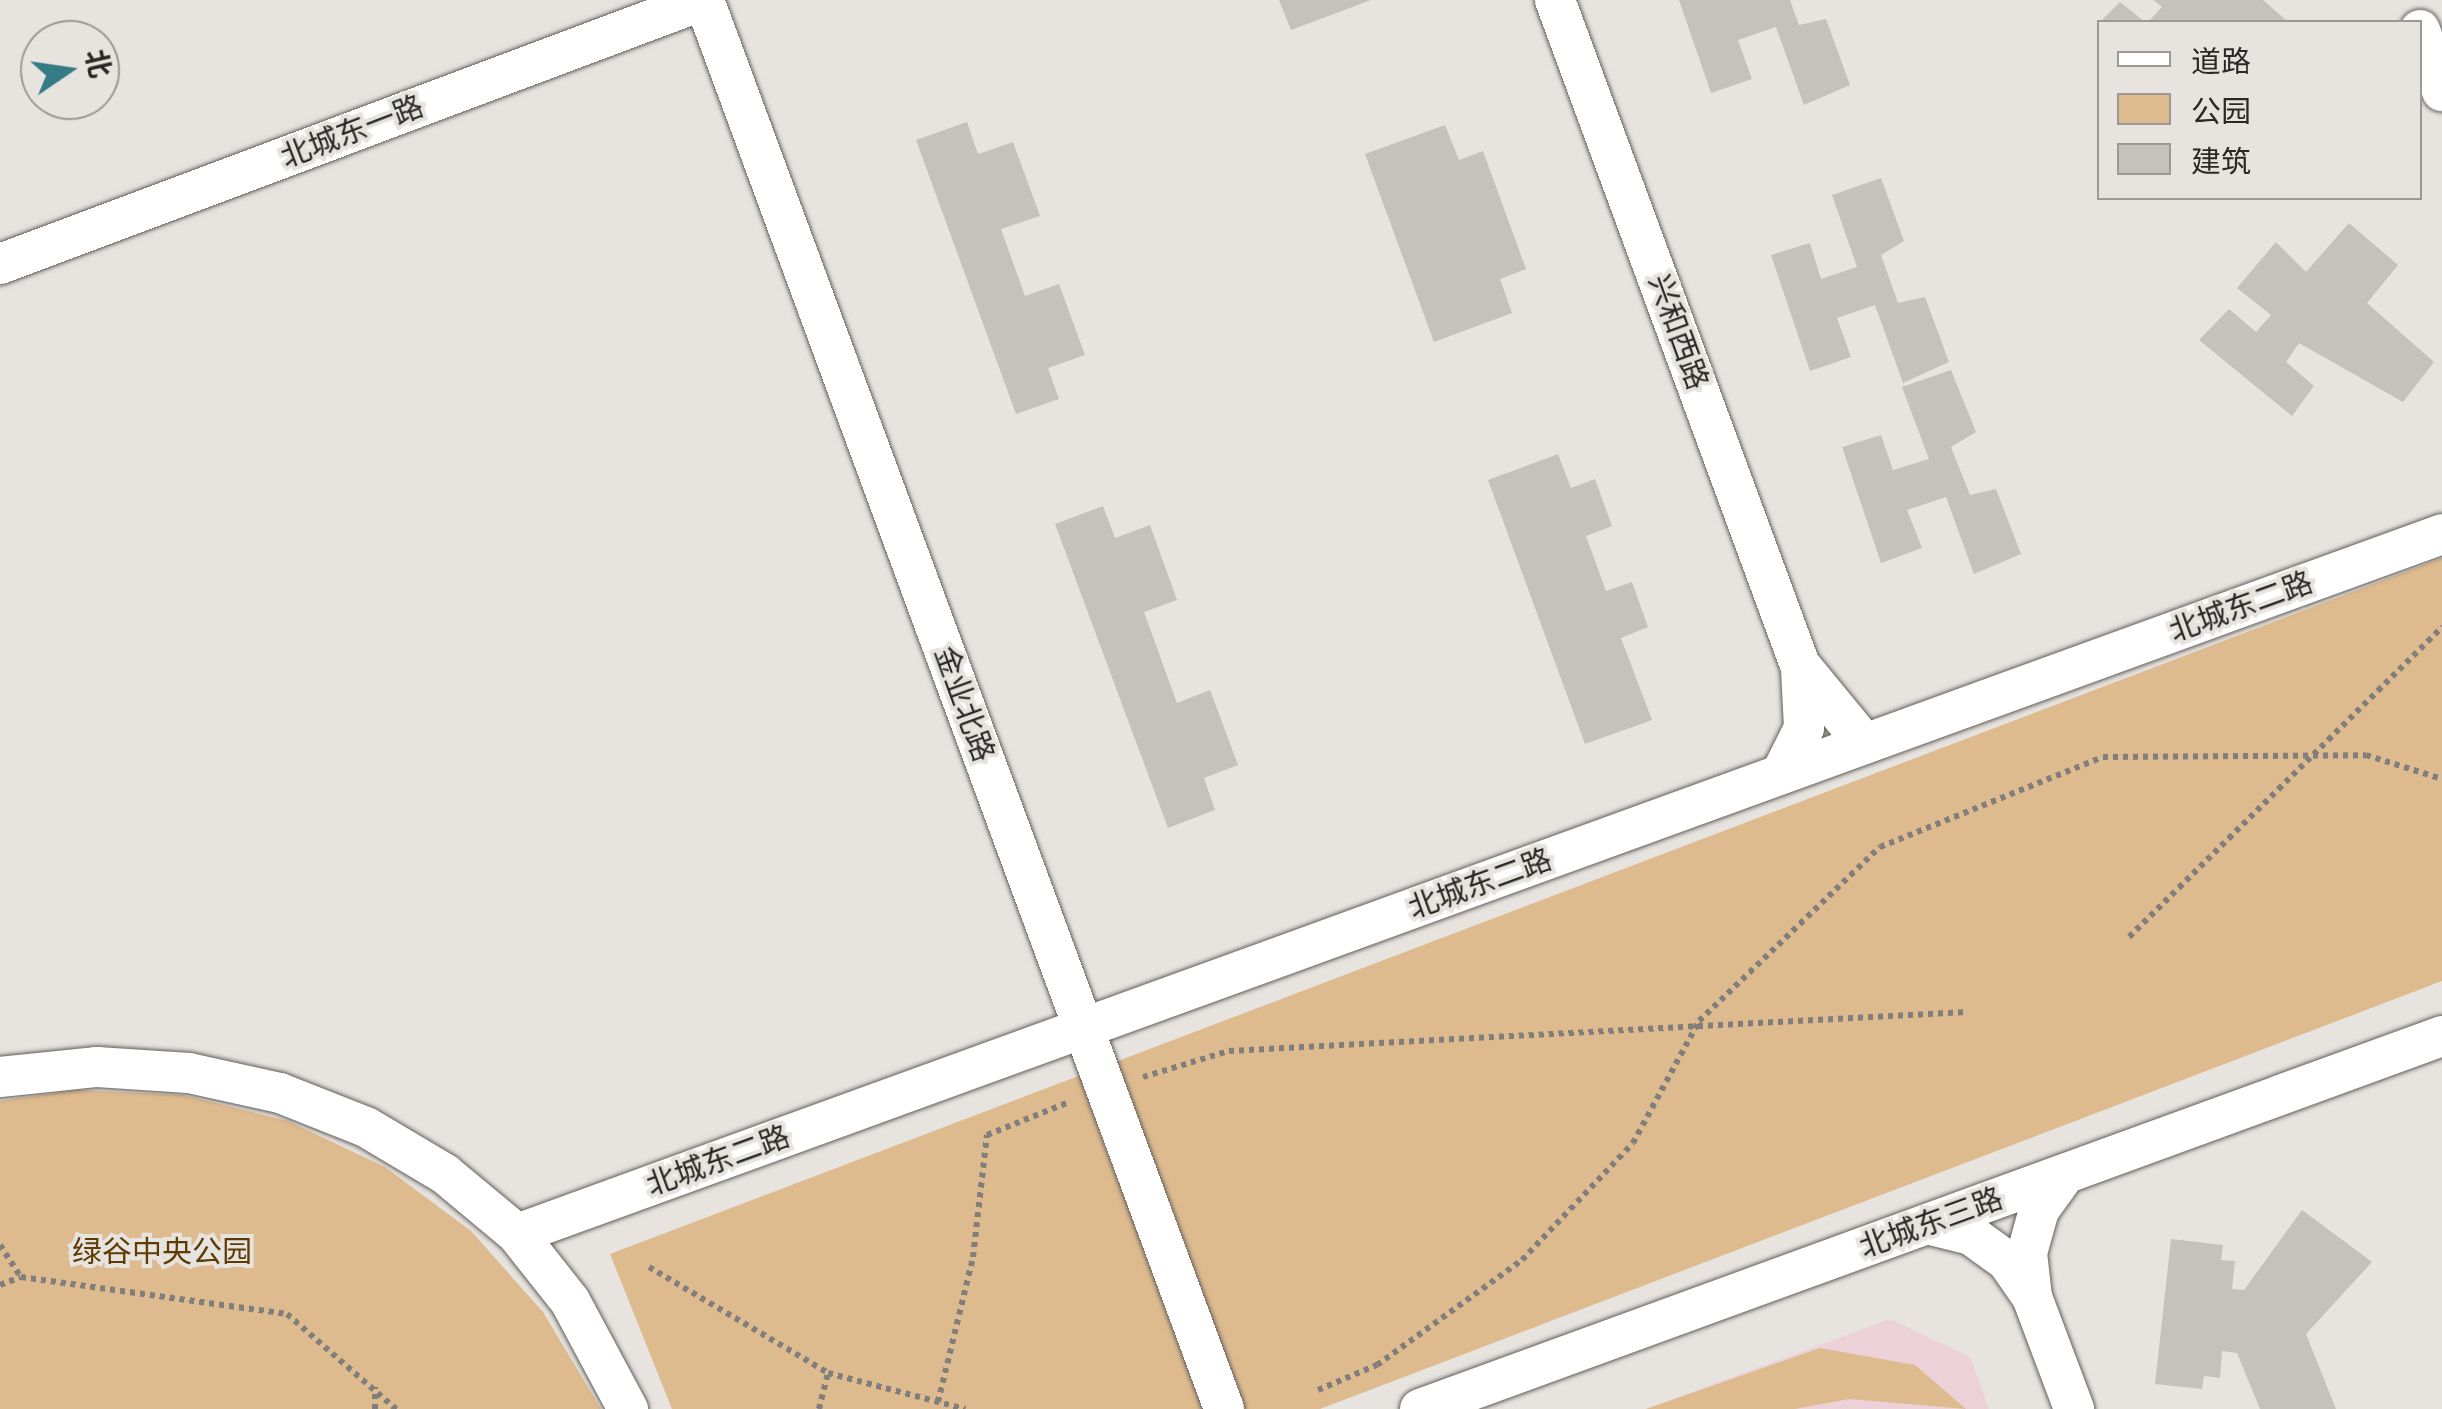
<!DOCTYPE html>
<html>
<head>
<meta charset="utf-8">
<style>
  body { margin:0 }
  #map { position:relative; width:2442px; height:1409px; overflow:hidden; background:#e7e3df; font-family:"Work Sans","Noto Sans SC",sans-serif }
  div>[style] { position:absolute }
  [style*='--x'] { left:calc(var(--x)*1px); top:calc(var(--y)*1px); width:calc(var(--w)*1px); rotate:calc(var(--a)*1deg) }
  .education>* { inset:0; background:#ecd2d8 }
  .green>* { inset:0; background:#deba8f }
  .building>* { inset:0; background:#c5c1bd }
  .path>* { height:6px; margin-top:-3px; transform-origin:0; background:repeating-linear-gradient(90deg,#817e7b 0 5px,transparent 0 10px) }
  .roads { filter:drop-shadow(0 0 2px #625f5b) drop-shadow(0 0 2px #625f5b) }
  .minor>* { height:40px; margin:-20px; padding:0 20px; transform-origin:20px; border-radius:20px; background:#fff }
  span { translate:-50% -50%; white-space:nowrap; text-align:center; line-height:1.15; -webkit-text-stroke:8px #e7e3df; paint-order:stroke }
  .street-label { font-size:30px; color:#292826 }
  .park-label { font-size:30px; color:#5e3b03 }
  .legend { position:absolute; left:2097px; top:20px; width:325px; height:180px; box-sizing:border-box; background:#e7e3df; border:2px solid #9b9895; margin:0; padding:12px 18px; list-style:none; font-size:30px; color:#292826 }
  .legend li { display:flex; align-items:center; gap:20px; height:50px }
  .legend b { width:50px; border:2px solid #9b9895 }
  .north { position:absolute; left:20px; top:20px; width:100px; height:100px; box-sizing:border-box; background:#e7e3df; border:2px solid #9b9895; border-radius:50%; rotate:77deg; font-size:28px; font-weight:700; line-height:40px; text-align:center; color:#292826 }
  .north::after { content:''; display:block; margin:auto; width:35px; height:45px; background:#347b85; clip-path:polygon(50% 0,100% 100%,50% 72%,0 100%) }
</style>
</head>
<body>
<div id="map">
  <div class="education">
    <i style="clip-path:polygon(1890px 1319px,1970px 1357px,1989px 1409px,1646px 1409px)"></i>
  </div>
  <div class="green">
    <i style="clip-path:polygon(2442px 558px,2442px 981px,1320px 1409px,672px 1409px,610px 1254px)"></i>
    <i style="clip-path:polygon(77px 1090px,183px 1095px,288px 1121px,385px 1167px,471px 1231px,543px 1312px,601px 1409px,0 1409px,0 1101px)"></i>
    <i style="clip-path:polygon(1820px 1348px,1915px 1365px,1966px 1409px,1849px 1399px,1795px 1409px,1646px 1409px)"></i>
  </div>
  <div class="building">
    <i style="clip-path:polygon(1279px 0,1371px 0,1291px 30px)"></i>
    <i style="clip-path:polygon(1679px 0,1790px 0,1799px 25px,1826px 19px,1850px 85px,1804px 105px,1776px 27px,1738px 40px,1752px 79px,1711px 93px)"></i>
    <i style="clip-path:polygon(2153px 0,2263px 0,2288px 22px,2148px 22px,2162px 7px)"></i>
    <i style="clip-path:polygon(2120px 2px,2145px 22px,2100px 22px)"></i>
    <i style="clip-path:polygon(967px 122px,978px 154px,1013px 142px,1040px 216px,1001px 229px,1025px 296px,1059px 284px,1085px 355px,1048px 368px,1059px 399px,1016px 414px,916px 140px)"></i>
    <i style="clip-path:polygon(1445px 125px,1459px 160px,1483px 151px,1526px 269px,1500px 279px,1512px 313px,1434px 342px,1365px 154px)"></i>
    <i style="clip-path:polygon(1881px 178px,1904px 241px,1881px 255px,1898px 303px,1925px 297px,1949px 362px,1903px 383px,1875px 305px,1837px 318px,1851px 357px,1810px 371px,1771px 255px,1810px 243px,1821px 279px,1857px 267px,1832px 195px)"></i>
    <i style="clip-path:polygon(2349px 223px,2398px 265px,2367px 303px,2434px 362px,2403px 402px,2299px 343px,2286px 362px,2314px 386px,2292px 416px,2199px 340px,2229px 309px,2256px 332px,2271px 315px,2237px 288px,2276px 242px,2306px 272px)"></i>
    <i style="clip-path:polygon(1951px 370px,1976px 432px,1951px 447px,1970px 495px,1996px 489px,2021px 554px,1974px 574px,1946px 497px,1907px 510px,1922px 548px,1881px 563px,1842px 447px,1881px 435px,1893px 470px,1929px 459px,1902px 387px)"></i>
    <i style="clip-path:polygon(1558px 454px,1571px 488px,1595px 479px,1612px 526px,1586px 536px,1606px 591px,1632px 582px,1648px 627px,1621px 638px,1652px 720px,1585px 744px,1488px 480px)"></i>
    <i style="clip-path:polygon(1103px 506px,1115px 538px,1150px 525px,1177px 600px,1144px 612px,1177px 703px,1210px 690px,1238px 765px,1204px 778px,1215px 810px,1168px 828px,1055px 524px)"></i>
    <i style="clip-path:polygon(2302px 1210px,2372px 1262px,2306px 1334px,2336px 1409px,2260px 1409px,2237px 1353px,2222px 1351px,2220px 1378px,2204px 1376px,2202px 1389px,2155px 1384px,2171px 1239px,2223px 1245px,2221px 1260px,2235px 1261px,2232px 1289px,2244px 1290px)"></i>
  </div>
  <div class="path">
    <i style="--x:2129;--y:937;--w:441;--a:-44.7"></i>
    <i style="--x:1143;--y:1077;--w:90;--a:-16.8"></i>
    <i style="--x:1229;--y:1051;--w:739;--a:-3.03"></i>
    <i style="--x:0;--y:1245;--w:38;--a:57"></i>
    <i style="--x:21;--y:1277;--w:269;--a:7.9"></i>
    <i style="--x:287;--y:1314;--w:145;--a:41.1"></i>
    <i style="--x:649;--y:1267;--w:208;--a:30.6"></i>
    <i style="--x:828;--y:1373;--w:142;--a:14.7"></i>
    <i style="--x:0;--y:1285;--w:22;--a:-21"></i>
    <i style="--x:1318;--y:1390;--w:64;--a:-23"></i>
    <i style="--x:1377;--y:1365;--w:179;--a:-35.9"></i>
    <i style="--x:1522;--y:1260;--w:161;--a:-46.5"></i>
    <i style="--x:1633;--y:1143;--w:139;--a:-61.6"></i>
    <i style="--x:1699;--y:1021;--w:251;--a:-43.9"></i>
    <i style="--x:1880;--y:847;--w:240;--a:-22"></i>
    <i style="--x:2103;--y:757;--w:263;--a:-0.4"></i>
    <i style="--x:2366;--y:755;--w:80;--a:17.5"></i>
    <i style="--x:938;--y:1402;--w:149;--a:-76.4"></i>
    <i style="--x:973;--y:1257;--w:123;--a:-83.5"></i>
    <i style="--x:987;--y:1135;--w:88;--a:-21.9"></i>
    <i style="--x:375;--y:1409;--w:22;--a:-90"></i>
    <i style="--x:819;--y:1409;--w:37;--a:-76"></i>
  </div>
  <div class="roads">
    <div class="minor">
      <i style="--x:704;--y:0;--w:1502;--a:69.74"></i>
      <i style="--x:1555;--y:0;--w:709;--a:69.78"></i>
      <i style="--x:1800;--y:665;--w:102;--a:50.6"></i>
      <i style="--x:2420;--y:30;--w:65;--a:70.2"></i>
      <i style="--x:0;--y:264;--w:752;--a:-20.56"></i>
      <i style="--x:1781;--y:774;--w:51;--a:-63.4"></i>
      <i style="--x:1804;--y:728;--w:59;--a:-92.9"></i>
      <i style="--x:0;--y:1077;--w:98;--a:-5.9"></i>
      <i style="--x:97;--y:1067;--w:92;--a:3.7"></i>
      <i style="--x:189;--y:1073;--w:93;--a:12.4"></i>
      <i style="--x:280;--y:1093;--w:92;--a:21.6"></i>
      <i style="--x:366;--y:1127;--w:92;--a:30.7"></i>
      <i style="--x:445;--y:1174;--w:94;--a:39.8"></i>
      <i style="--x:517;--y:1234;--w:85;--a:51.7"></i>
      <i style="--x:570;--y:1301;--w:123;--a:61.8"></i>
      <i style="--x:2065;--y:1174;--w:44;--a:125.8"></i>
      <i style="--x:2039;--y:1210;--w:45;--a:105.6"></i>
      <i style="--x:2027;--y:1253;--w:44;--a:83.5"></i>
      <i style="--x:2032;--y:1297;--w:120;--a:69.4"></i>
      <i style="--x:1927;--y:1224;--w:45;--a:14"></i>
      <i style="--x:1971;--y:1235;--w:44;--a:35.8"></i>
      <i style="--x:2007;--y:1261;--w:44;--a:55.2"></i>
      <i style="--x:517;--y:1234;--w:2048;--a:-19.98"></i>
      <i style="--x:1420;--y:1409;--w:1088;--a:-20.05"></i>
    </div>
  </div>
  <div class="street-label">
    <span style="left:352px;top:132px;rotate:-21deg">北城东一路</span>
    <span style="left:1678px;top:332px;rotate:70deg">兴和西路</span>
    <span style="left:2241px;top:607px;rotate:-20deg">北城东二路</span>
    <span style="left:964px;top:704px;rotate:70deg">金业北路</span>
    <span style="left:1480px;top:884px;rotate:-20deg">北城东二路</span>
    <span style="left:718px;top:1161px;rotate:-20deg">北城东二路</span>
    <span style="left:1931px;top:1223px;rotate:-20deg">北城东三路</span>
  </div>
  <div class="park-label">
    <span style="left:162px;top:1252px">绿谷中央公园</span>
  </div>
  <ul class="legend">
  <li><b style="height:12px;background:#fff"></b>道路</li>
  <li><b style="height:28px;background:#deba8f"></b>公园</li>
  <li><b style="height:28px;background:#c5c1bd"></b>建筑</li>
  </ul>
  <div class="north">北</div>
</div>
</body>
</html>
